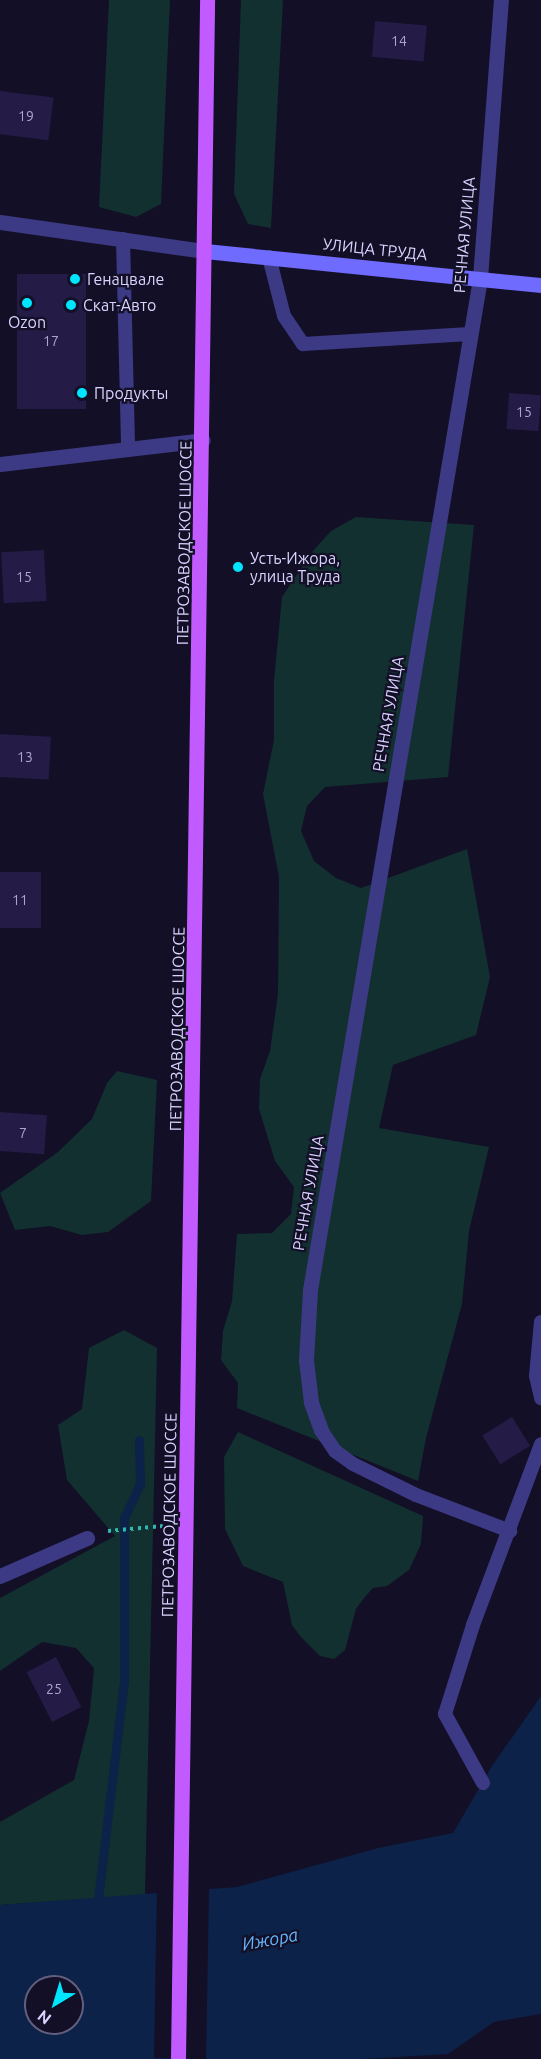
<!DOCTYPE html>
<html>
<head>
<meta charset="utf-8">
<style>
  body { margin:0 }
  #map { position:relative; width:541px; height:2059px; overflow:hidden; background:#130f26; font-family:Ubuntu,sans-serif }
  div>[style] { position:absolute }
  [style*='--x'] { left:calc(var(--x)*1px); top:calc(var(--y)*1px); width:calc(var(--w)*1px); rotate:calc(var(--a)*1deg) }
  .green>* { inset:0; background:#12302f }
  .water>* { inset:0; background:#0c2248 }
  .pier>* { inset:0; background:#130f26; transform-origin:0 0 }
  .stream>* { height:9px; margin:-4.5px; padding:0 4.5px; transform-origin:4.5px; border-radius:4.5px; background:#0c2248 }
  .building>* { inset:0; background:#241b47; transform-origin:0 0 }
  .path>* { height:4px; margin-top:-2px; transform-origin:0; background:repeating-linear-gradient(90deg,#2fb8b0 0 3px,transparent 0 7.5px) }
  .lane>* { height:14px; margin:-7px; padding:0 7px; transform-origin:7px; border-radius:7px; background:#3d3a85 }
  .street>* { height:15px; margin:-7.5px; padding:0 7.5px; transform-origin:7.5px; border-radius:7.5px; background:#3d3a85 }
  .secondary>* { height:15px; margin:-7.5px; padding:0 7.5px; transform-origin:7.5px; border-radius:7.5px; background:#6f6bff }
  .primary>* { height:15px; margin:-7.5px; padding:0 7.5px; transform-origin:7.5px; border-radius:7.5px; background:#c25bff }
  .dots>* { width:16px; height:16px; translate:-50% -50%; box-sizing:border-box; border:3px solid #130f26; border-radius:50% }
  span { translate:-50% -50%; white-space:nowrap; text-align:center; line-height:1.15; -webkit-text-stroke:4.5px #130f26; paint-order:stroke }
  .number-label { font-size:14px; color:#aca6d1 }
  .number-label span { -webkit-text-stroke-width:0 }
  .street-label { font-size:16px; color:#d9d4ff }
  .poi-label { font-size:16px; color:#d9d4ff }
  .left { translate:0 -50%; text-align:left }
  .water-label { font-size:18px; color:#62b6ff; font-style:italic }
  .north { position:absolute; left:24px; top:1975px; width:60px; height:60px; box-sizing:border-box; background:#130f26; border:2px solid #625e7d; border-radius:50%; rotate:218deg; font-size:16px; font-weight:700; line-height:24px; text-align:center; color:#d9d4ff }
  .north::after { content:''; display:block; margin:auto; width:21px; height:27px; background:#00e5ff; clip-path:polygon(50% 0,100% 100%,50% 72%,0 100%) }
</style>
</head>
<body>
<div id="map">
  <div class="green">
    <i style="clip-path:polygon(109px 0,170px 0,161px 204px,136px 217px,99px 207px)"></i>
    <i style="clip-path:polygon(241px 0,283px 0,271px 228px,248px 224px,234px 194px)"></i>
    <i style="clip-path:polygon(356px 517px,474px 525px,448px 777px,325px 787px,307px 806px,301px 831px,314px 861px,336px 878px,361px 888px,467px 849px,490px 977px,476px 1035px,393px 1065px,379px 1128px,489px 1147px,469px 1231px,462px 1304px,426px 1438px,418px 1481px,237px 1408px,238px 1383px,221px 1360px,223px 1331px,232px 1301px,237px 1234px,272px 1233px,291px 1214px,294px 1187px,275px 1161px,259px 1109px,260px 1079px,270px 1051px,278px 994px,279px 877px,263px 794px,274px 740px,274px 680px,282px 597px,312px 552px,331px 531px)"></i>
    <i style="clip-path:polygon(117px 1071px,157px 1080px,151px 1201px,108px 1232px,82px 1235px,50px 1226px,15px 1230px,0 1193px,58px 1152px,92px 1119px,107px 1083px)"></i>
    <i style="clip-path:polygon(124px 1330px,157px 1348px,145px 1895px,0 1905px,0 1822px,74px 1780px,89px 1721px,94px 1668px,76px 1648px,42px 1642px,0 1671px,0 1598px,115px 1536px,67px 1480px,58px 1425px,82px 1409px,89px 1348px)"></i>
    <i style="clip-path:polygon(238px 1432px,423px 1516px,421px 1544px,409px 1570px,387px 1586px,373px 1588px,364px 1598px,356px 1609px,345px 1650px,334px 1659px,320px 1656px,301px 1637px,292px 1625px,283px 1582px,243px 1566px,225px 1529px,224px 1457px)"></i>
  </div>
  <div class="water">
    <i style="clip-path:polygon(evenodd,541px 1696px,541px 2014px,494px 2022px,448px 2054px,364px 2059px,0 2059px,0 1905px,237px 1887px,378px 1848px,453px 1833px,492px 1766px,541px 1696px,36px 1987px,72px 1987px,72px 2023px,36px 2023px,36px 1987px)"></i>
  </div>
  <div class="pier">
    <i style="left:209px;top:1887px;width:172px;height:52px;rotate:91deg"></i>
  </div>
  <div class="stream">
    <i style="--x:98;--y:1899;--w:221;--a:-83.2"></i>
    <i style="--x:124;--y:1680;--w:162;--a:-90"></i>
    <i style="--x:124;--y:1518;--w:38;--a:-65"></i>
    <i style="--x:140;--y:1484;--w:44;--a:-91.3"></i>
  </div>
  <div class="building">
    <i style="left:375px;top:21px;width:52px;height:36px;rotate:5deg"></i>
    <i style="left:0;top:91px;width:54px;height:43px;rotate:7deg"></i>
    <i style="left:17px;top:274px;width:69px;height:135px"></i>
    <i style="left:509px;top:393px;width:32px;height:36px;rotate:4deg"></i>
    <i style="left:44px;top:550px;width:51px;height:43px;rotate:87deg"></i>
    <i style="left:0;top:734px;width:51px;height:43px;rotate:3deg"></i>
    <i style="left:0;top:872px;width:41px;height:56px"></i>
    <i style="left:0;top:1112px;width:47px;height:39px;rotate:4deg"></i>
    <i style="left:512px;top:1417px;width:34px;height:35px;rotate:58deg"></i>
    <i style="left:56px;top:1657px;width:56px;height:33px;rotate:63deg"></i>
  </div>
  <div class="path">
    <i style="--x:108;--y:1531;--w:55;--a:-5.2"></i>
  </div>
  <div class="lane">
    <i style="--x:123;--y:239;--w:210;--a:88.6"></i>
    <i style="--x:269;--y:257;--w:61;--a:75.7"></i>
    <i style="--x:284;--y:316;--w:34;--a:56"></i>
    <i style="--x:303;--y:344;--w:167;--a:-3.4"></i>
    <i style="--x:541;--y:1322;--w:54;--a:95.3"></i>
    <i style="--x:536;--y:1376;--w:23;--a:77"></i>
    <i style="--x:321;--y:1430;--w:25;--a:56"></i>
    <i style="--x:335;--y:1451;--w:22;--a:36"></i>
    <i style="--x:353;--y:1464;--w:70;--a:26.2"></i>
    <i style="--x:416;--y:1495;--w:101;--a:21"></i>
    <i style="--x:483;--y:1783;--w:79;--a:-118.8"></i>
    <i style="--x:445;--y:1714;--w:93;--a:-72.5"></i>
    <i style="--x:473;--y:1625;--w:193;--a:-69.4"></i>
  </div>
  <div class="street">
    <i style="--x:0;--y:222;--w:207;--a:8.1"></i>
    <i style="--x:0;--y:464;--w:204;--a:-6.7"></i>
    <i style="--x:321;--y:1430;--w:30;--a:-110"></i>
    <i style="--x:311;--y:1402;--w:42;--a:-96.8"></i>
    <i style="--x:306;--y:1360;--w:70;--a:-86.7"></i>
    <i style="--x:310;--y:1290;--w:1026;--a:-80.46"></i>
    <i style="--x:480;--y:278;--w:279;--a:-85.7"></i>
    <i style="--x:0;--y:1576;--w:95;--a:-23.6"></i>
  </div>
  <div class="secondary">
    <i style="--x:205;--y:251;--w:338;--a:5.8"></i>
  </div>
  <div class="primary">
    <i style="--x:178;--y:2059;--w:2059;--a:-89.19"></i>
  </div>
  <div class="dots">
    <i style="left:75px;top:279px;background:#00e5ff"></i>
    <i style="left:27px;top:303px;background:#00e5ff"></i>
    <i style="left:71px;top:305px;background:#00e5ff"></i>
    <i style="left:82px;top:393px;background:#00e5ff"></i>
    <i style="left:238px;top:567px;background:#00e5ff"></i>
  </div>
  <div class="number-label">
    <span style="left:399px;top:41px">14</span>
    <span style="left:26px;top:116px">19</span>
    <span style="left:51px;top:341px">17</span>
    <span style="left:524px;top:412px">15</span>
    <span style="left:24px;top:577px">15</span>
    <span style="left:25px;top:757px">13</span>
    <span style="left:20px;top:900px">11</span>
    <span style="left:23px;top:1133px">7</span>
    <span style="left:54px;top:1689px">25</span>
  </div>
  <div class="street-label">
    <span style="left:464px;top:235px;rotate:-85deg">РЕЧНАЯ УЛИЦА</span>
    <span style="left:375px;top:249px;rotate:6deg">УЛИЦА ТРУДА</span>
    <span style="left:184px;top:543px;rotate:-89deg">ПЕТРОЗАВОДСКОЕ ШОССЕ</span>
    <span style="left:388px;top:714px;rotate:-80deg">РЕЧНАЯ УЛИЦА</span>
    <span style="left:177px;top:1029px;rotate:-89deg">ПЕТРОЗАВОДСКОЕ ШОССЕ</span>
    <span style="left:308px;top:1193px;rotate:-80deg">РЕЧНАЯ УЛИЦА</span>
    <span style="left:169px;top:1515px;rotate:-89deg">ПЕТРОЗАВОДСКОЕ ШОССЕ</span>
  </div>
  <div class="poi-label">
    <span class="left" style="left:87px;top:279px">Генацвале</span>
    <span class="left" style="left:83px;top:305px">Скат-Авто</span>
    <span style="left:27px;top:322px">Ozon</span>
    <span class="left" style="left:94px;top:393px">Продукты</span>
    <span class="left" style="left:250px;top:567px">Усть-Ижора,<br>улица Труда</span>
  </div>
  <div class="water-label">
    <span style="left:270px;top:1939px;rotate:-10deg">Ижора</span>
  </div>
  <div class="north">N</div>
</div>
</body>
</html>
